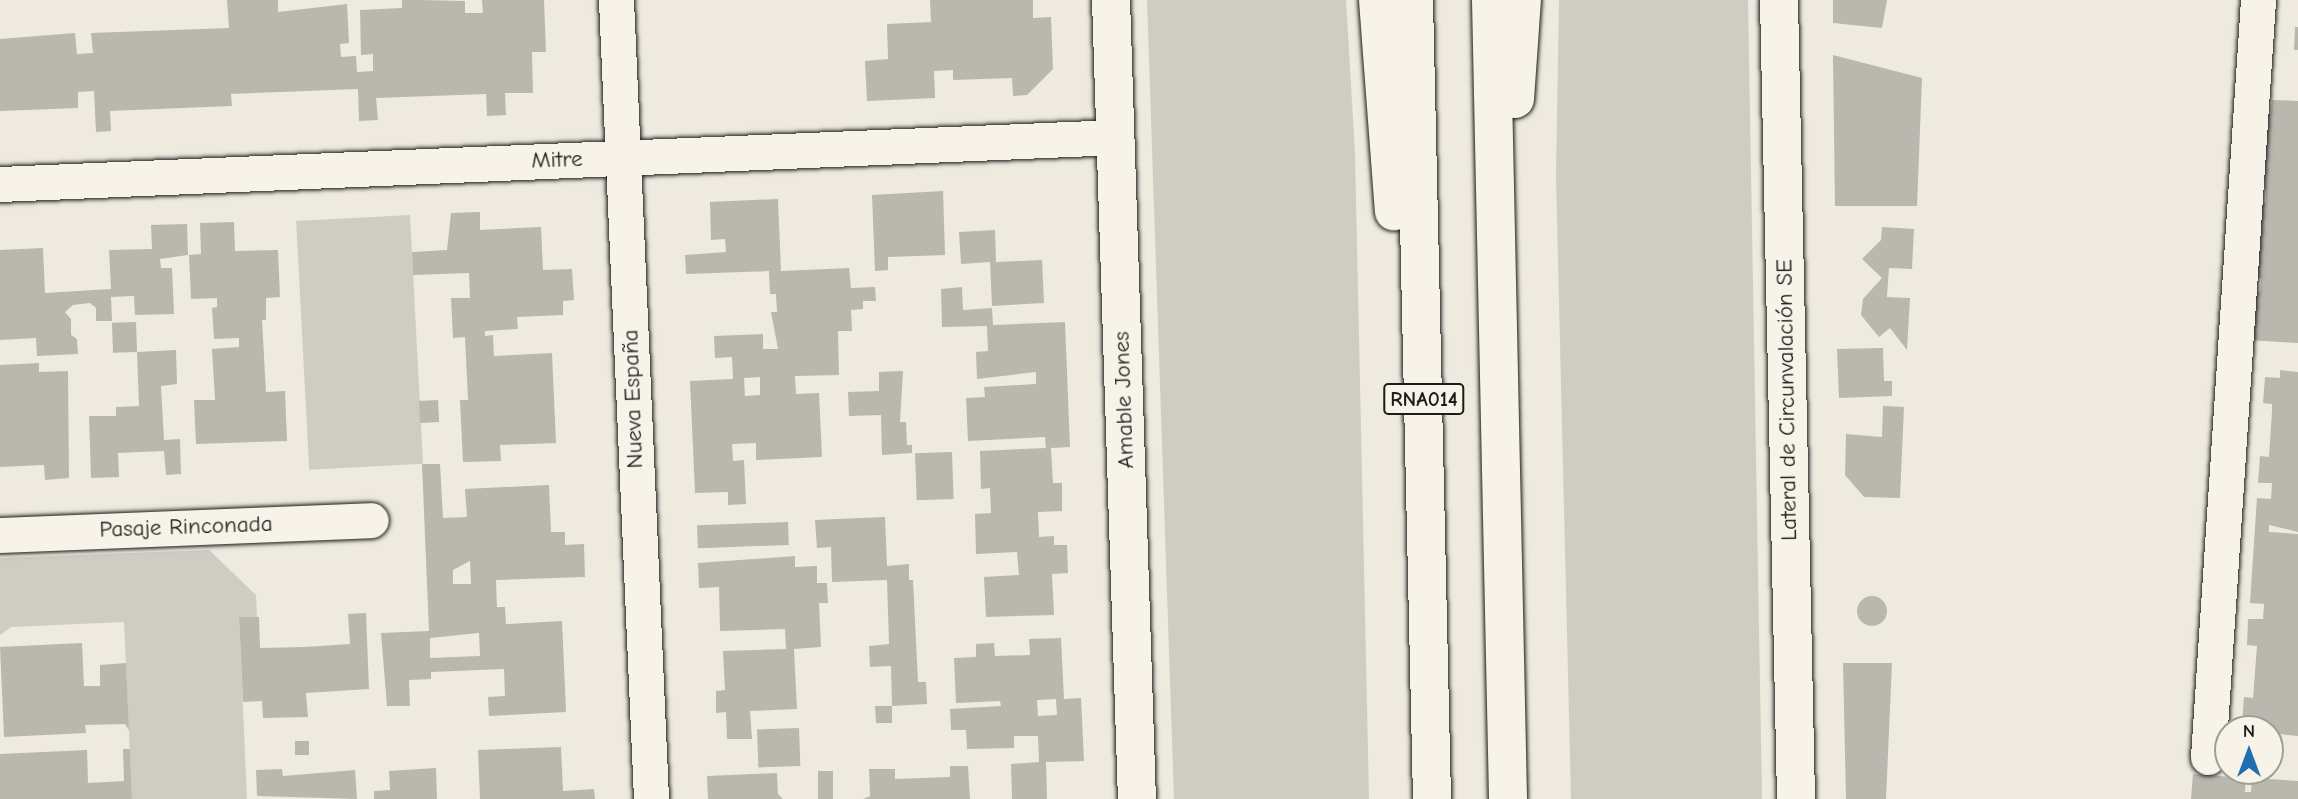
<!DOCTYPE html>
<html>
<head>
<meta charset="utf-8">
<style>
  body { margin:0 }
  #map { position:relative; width:2298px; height:799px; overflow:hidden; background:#eeeae0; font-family:"Comic Neue",sans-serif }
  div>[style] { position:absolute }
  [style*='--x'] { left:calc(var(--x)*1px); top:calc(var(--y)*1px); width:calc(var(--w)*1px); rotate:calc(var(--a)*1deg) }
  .green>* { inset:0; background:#cfccc3; transform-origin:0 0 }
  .building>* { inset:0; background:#bab7af; transform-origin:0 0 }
  .round { border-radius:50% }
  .roads { filter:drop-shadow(0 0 2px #1c1c1c) drop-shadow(0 0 2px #1c1c1c) }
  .street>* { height:35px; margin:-17.5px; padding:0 17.5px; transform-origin:17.5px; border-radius:17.5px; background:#f7f3e8 }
  .secondary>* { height:38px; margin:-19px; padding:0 19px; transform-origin:19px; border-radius:19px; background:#f7f3e8 }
  .highway>* { height:38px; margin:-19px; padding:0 19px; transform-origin:19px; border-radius:19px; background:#f7f3e8 }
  span { translate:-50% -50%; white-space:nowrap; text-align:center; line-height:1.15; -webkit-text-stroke:7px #f7f3e8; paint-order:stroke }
  .shield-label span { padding:2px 5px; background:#f7f3e8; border:2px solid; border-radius:5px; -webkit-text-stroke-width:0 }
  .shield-label { font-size:21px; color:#1c1c1c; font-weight:700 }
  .street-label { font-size:23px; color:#1c1c1c }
  .north { position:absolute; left:2214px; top:715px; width:70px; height:70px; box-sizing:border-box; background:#f7f3e8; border:2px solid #9f9d96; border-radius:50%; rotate:0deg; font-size:19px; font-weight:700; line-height:28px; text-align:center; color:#1c1c1c }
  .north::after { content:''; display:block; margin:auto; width:24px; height:32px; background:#1f6fb2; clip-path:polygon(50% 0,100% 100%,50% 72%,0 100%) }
</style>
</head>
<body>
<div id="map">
  <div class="green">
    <i style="clip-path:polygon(1147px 0,1346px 0,1355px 153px,1369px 799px,1174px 799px)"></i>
    <i style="clip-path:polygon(1559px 0,1748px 0,1762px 799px,1571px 799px,1556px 176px)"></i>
    <i style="left:410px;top:215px;width:249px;height:114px;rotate:87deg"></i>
    <i style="clip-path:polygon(209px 550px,256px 595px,257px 617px,239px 618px,247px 799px,132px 799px,124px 622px,11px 627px,0 635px,0 558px)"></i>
  </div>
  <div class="building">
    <i style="clip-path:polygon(227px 0,278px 0,278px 12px,347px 4px,349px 43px,340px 44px,341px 57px,356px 56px,357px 72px,373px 71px,373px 54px,361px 55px,360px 10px,402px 8px,402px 0,419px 0,465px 1px,465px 13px,483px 13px,482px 0,544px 0,546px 52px,532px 52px,533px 93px,505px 93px,506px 115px,487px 116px,486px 94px,376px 98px,378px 120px,359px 121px,358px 89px,231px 94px,232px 106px,110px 111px,111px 131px,96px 132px,94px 91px,78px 92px,78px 108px,0 111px,0 39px,75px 33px,77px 54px,93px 53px,91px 33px,229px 28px)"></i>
    <i style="clip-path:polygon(930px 0,1033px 0,1033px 18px,1051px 17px,1053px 69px,1027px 95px,1013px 96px,1012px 78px,953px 80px,953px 70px,934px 71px,935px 98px,867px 101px,865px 61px,888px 59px,887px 24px,931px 22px)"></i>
    <i style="clip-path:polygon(1833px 0,1887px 0,1882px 28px,1833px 23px)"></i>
    <i style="clip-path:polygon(2295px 27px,2298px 27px,2298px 50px,2294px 50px)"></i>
    <i style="clip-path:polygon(1833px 55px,1922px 78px,1917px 206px,1835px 206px)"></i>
    <i style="clip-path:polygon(2272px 100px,2298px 101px,2298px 343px,2248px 340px,2251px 292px,2260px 292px,2261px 278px,2257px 278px,2257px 202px,2266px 203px,2262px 113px,2271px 114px)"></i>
    <i style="clip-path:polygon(943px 191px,945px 255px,888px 257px,888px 270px,875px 271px,872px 195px)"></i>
    <i style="clip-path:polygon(evenodd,778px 199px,781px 271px,849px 268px,851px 288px,875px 287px,876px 301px,863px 301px,863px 309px,851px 310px,852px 331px,838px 331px,839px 375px,795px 376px,796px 394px,819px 393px,822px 457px,756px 460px,756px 443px,732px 444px,733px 461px,744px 460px,746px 504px,728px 505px,728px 492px,695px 493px,690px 381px,733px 379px,732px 357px,715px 358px,714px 336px,763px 334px,763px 349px,778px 349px,771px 312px,777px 312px,776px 294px,770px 294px,769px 271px,686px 274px,685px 255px,726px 252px,725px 239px,711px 240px,710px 202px,778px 199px,760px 377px,760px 395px,745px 396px,744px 378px,760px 377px)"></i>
    <i style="clip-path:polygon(480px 212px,480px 230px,541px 227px,543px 270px,572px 269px,574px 300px,563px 301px,563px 315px,517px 317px,518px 329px,485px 331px,485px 336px,493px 335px,494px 356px,552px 353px,556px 443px,500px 445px,501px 461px,463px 462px,460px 400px,468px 400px,465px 337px,453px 338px,451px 298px,470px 298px,469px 273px,413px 275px,412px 252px,447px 250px,451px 213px)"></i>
    <i style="clip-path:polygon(234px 222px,235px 251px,278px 250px,280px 297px,266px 298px,266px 320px,262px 320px,266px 392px,285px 391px,287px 441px,196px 444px,194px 400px,215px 400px,212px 349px,239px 347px,239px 338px,214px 339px,212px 308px,217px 307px,217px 298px,191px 299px,189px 255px,201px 254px,200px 223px)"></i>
    <i style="clip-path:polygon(187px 224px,188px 255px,160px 259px,161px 268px,172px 268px,174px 314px,135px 315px,134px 296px,111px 297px,112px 321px,96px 321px,96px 308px,90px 303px,73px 305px,65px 312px,71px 319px,71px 335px,77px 339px,78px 354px,37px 356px,36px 338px,0 340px,0 250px,43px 248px,45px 293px,111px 289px,109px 250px,152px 249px,151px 225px)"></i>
    <i style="clip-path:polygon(1882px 227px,1914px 229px,1912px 269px,1889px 268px,1887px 297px,1910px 298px,1907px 350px,1890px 328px,1879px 337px,1861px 315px,1863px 299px,1882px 278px,1862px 259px,1881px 240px)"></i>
    <i style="clip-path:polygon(995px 230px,996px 262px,1042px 260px,1044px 303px,992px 306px,990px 262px,961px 264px,959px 232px)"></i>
    <i style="clip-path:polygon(962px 287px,963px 310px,992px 308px,993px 325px,1065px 322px,1070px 447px,1051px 448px,1053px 483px,1062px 483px,1062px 511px,1038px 512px,1039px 537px,1054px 536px,1054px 545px,1067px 545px,1068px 573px,1052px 574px,1054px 615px,986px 617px,984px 577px,1019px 575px,1017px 552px,976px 554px,975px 514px,991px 513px,990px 488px,981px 489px,980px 451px,1046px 448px,1045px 437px,968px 441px,966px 398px,985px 397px,984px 387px,1036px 384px,1036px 372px,977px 379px,976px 352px,988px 351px,987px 326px,942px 327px,941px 289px)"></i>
    <i style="left:136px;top:322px;width:30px;height:24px;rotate:88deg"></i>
    <i style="clip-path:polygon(1883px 348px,1884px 381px,1892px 381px,1892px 396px,1839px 398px,1837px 349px)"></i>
    <i style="clip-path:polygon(176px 350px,177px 384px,161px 386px,164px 440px,180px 439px,181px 474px,166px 475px,164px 451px,118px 453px,119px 477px,91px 478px,89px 416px,116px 416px,116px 407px,139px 406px,137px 352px)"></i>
    <i style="clip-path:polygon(39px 363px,39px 372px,68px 371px,69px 478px,45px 480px,44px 465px,0 467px,0 365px)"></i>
    <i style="clip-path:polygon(2280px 370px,2298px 372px,2298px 532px,2269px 525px,2269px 532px,2298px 534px,2298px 736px,2270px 733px,2270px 729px,2242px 724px,2244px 697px,2253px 698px,2257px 646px,2247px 645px,2248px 619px,2263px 619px,2264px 604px,2250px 603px,2257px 498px,2271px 499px,2272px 483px,2258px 483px,2260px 456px,2269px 457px,2272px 411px,2272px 404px,2263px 403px,2265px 377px,2280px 378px)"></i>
    <i style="clip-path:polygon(903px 371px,900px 422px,906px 422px,907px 445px,912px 445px,912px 453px,882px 455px,881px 415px,849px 416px,848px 392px,879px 391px,879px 372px)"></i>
    <i style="left:438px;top:400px;width:22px;height:19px;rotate:87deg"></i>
    <i style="clip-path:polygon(1883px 406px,1904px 407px,1900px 498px,1864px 497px,1845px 475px,1846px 434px,1882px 437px)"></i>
    <i style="left:952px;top:452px;width:47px;height:37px;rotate:88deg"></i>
    <i style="clip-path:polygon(evenodd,422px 464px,440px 464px,443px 518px,467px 517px,465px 489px,549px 485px,551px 532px,565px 532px,565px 545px,584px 544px,585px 577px,496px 580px,497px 607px,505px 607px,506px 624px,562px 621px,566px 712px,489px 716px,488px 697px,505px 696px,504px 669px,431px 672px,431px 679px,409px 680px,410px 706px,387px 706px,381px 633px,429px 631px,422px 464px,470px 561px,471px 584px,453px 584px,453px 570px,470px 561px,422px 464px,479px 633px,480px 656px,430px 658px,430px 638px,479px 633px)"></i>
    <i style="clip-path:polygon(885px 517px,887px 566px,909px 564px,909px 580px,913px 580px,918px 682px,926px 682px,927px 704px,892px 706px,892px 723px,876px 723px,875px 706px,892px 706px,891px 666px,870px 667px,869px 646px,889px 644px,887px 580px,832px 582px,831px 547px,817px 548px,815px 520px)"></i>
    <i style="left:788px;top:522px;width:23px;height:91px;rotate:88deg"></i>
    <i style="clip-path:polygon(795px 556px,795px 567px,817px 566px,817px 583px,827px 583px,828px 603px,819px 603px,821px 647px,794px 649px,797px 709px,750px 711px,752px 739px,727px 739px,726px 712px,716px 713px,716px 691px,725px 690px,723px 651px,786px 649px,785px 629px,720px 631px,719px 587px,699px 588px,698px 563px)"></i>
    <i class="round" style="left:1857px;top:596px;width:30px;height:30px"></i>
    <i style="clip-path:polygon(366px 613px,369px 689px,306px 693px,308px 717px,263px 718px,262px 701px,243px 702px,239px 617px,259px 617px,260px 648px,305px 647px,350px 644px,348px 614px)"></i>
    <i style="clip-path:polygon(evenodd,1061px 638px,1064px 699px,1081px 698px,1084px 761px,1046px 762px,1047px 799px,1012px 799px,1011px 764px,1039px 762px,1038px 736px,1014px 736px,1014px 748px,967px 749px,966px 730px,951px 730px,950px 709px,1001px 706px,1000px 701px,956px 703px,954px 658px,976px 657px,976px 644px,994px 643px,995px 656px,1030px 655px,1029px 639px,1061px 638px,1056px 699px,1057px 715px,1038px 716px,1037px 700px,1056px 699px)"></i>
    <i style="clip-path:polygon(82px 643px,84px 686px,100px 686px,100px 665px,126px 663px,129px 730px,125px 724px,85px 725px,86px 733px,4px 737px,0 647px)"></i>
    <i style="clip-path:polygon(1843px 663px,1892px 663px,1886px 799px,1846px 799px)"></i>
    <i style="left:799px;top:728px;width:38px;height:42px;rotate:88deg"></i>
    <i style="left:295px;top:741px;width:14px;height:14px"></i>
    <i style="clip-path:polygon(561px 747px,563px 791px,594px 789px,595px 799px,480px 799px,478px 750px)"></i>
    <i style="clip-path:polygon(123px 749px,130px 749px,132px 799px,0 799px,0 754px,87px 750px,88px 783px,124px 781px)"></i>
    <i style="clip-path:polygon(950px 766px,968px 766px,970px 799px,863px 799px,870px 796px,869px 769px,895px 769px,895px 779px,950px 777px)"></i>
    <i style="clip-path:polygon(436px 768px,437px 799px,374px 799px,374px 791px,390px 790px,389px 771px)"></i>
    <i style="clip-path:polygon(282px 769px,283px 776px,355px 770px,357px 799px,257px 796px,256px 770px)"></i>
    <i style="left:818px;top:771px;width:15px;height:28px"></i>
    <i style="clip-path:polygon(777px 773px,778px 794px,783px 799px,708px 799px,707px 776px)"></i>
    <i style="clip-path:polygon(2193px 774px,2246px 778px,2245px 792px,2251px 792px,2252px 778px,2298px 781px,2298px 799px,2191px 799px)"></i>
  </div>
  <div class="roads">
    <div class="street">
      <i style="--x:616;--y:0;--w:800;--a:87.49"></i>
      <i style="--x:0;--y:184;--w:1116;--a:-2.41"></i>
      <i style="--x:0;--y:535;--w:371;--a:-2.3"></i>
      <i style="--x:2208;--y:757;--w:759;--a:-86.22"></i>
    </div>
    <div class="secondary">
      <i style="--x:1111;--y:0;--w:799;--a:88.14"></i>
      <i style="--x:1779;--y:0;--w:799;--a:88.78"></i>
    </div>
    <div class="highway">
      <i style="--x:1378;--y:0;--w:212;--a:85.7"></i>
      <i style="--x:1414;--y:0;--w:799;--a:88.71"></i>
      <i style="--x:1491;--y:0;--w:799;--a:88.78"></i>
      <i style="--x:1515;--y:99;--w:99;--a:-86"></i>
    </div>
  </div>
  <div class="shield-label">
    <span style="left:1424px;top:399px">RNA014</span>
  </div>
  <div class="street-label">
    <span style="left:557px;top:160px;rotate:-2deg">Mitre</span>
    <span style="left:633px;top:399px;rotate:-92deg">Nueva España</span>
    <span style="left:1124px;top:400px;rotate:-92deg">Amable Jones</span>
    <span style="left:1787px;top:400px;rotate:-91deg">Lateral de Circunvalación SE</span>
    <span style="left:186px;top:527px;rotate:-2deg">Pasaje Rinconada</span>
  </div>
  <div class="north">N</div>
</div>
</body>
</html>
